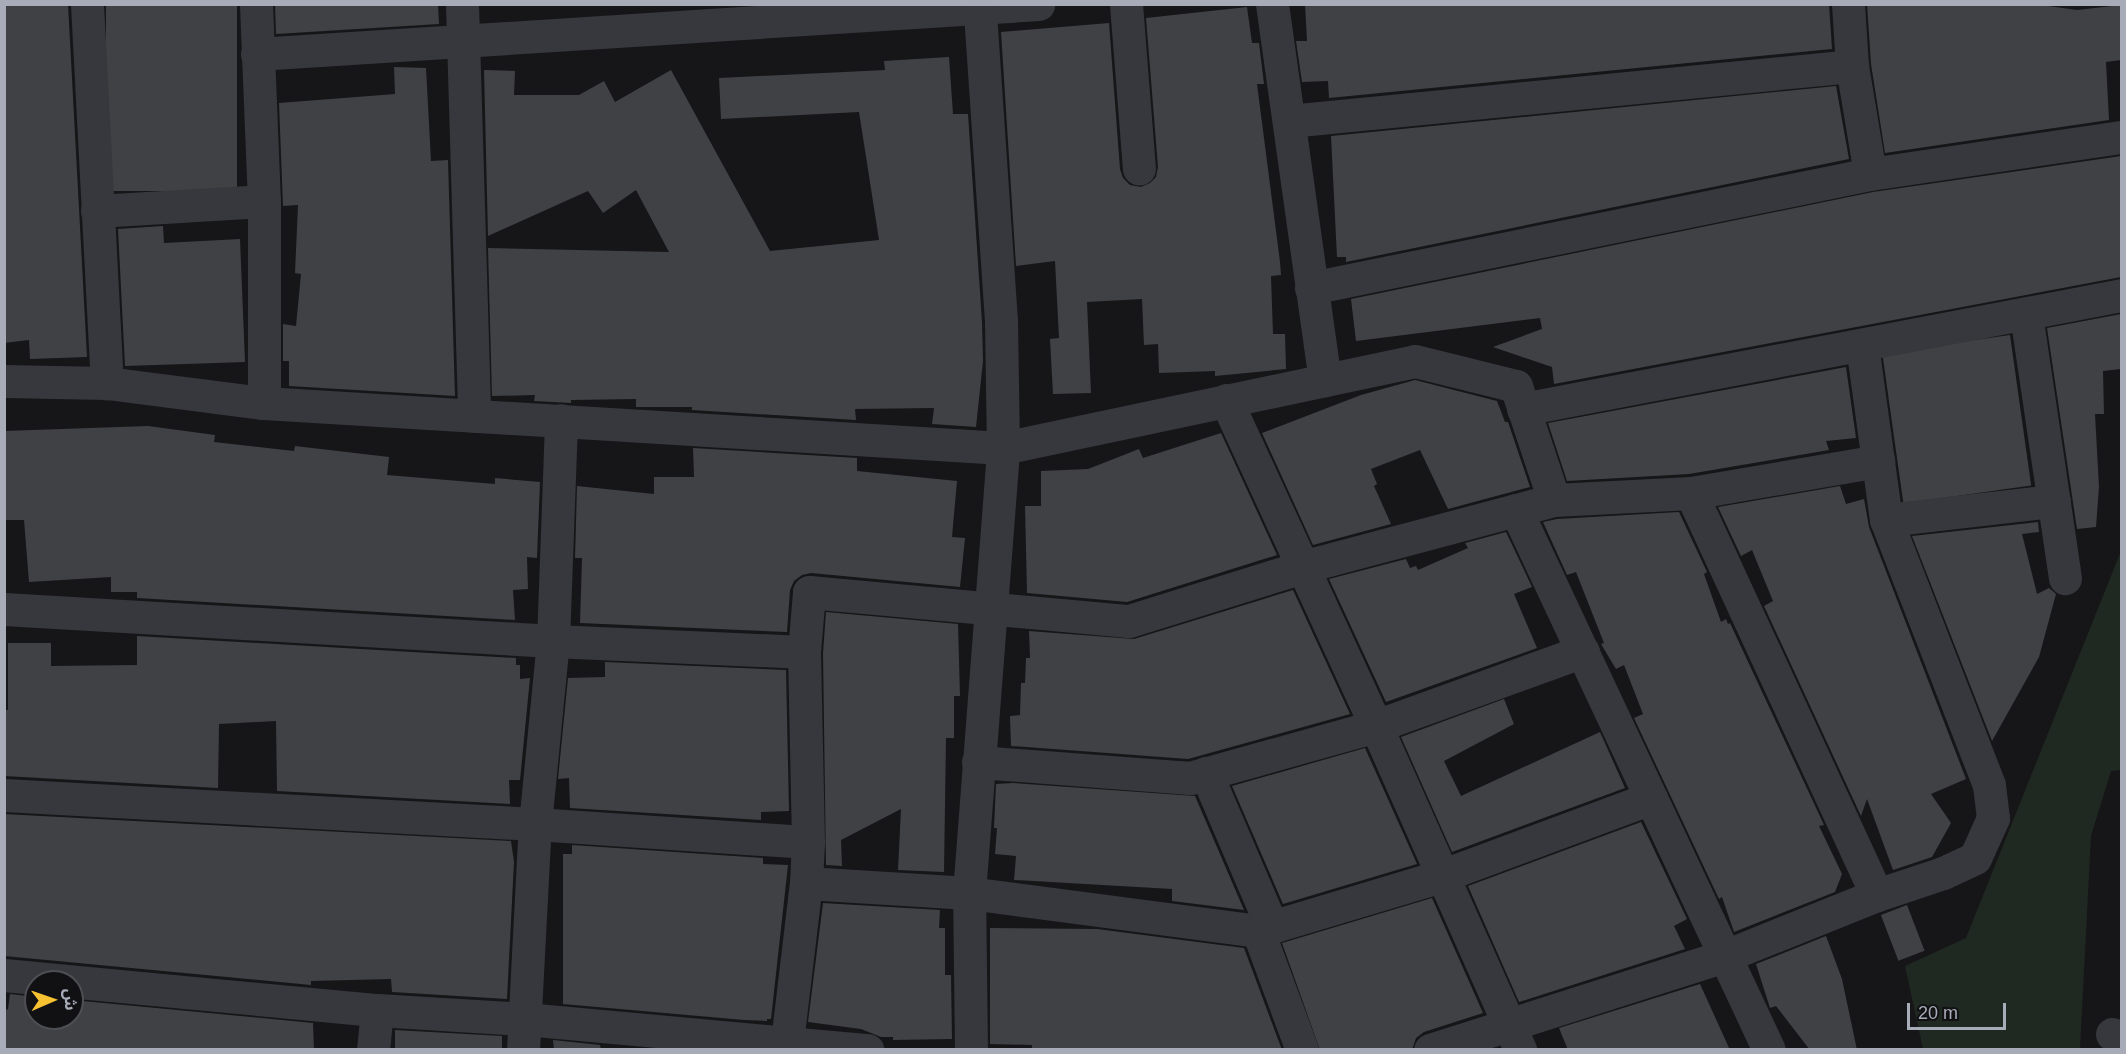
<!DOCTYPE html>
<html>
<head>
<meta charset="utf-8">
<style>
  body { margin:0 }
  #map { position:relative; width:2126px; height:1054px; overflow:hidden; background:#161618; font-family:Helvetica,"Noto Sans Arabic",sans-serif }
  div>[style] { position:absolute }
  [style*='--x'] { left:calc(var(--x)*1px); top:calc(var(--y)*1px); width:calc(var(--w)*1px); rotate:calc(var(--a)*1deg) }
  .green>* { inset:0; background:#202822 }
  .building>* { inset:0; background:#404145; transform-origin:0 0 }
  .minor>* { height:33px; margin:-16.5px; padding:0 16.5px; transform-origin:16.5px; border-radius:16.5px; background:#37383d }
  span { translate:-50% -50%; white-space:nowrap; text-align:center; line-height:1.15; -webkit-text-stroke:6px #111113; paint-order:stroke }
  .frame { position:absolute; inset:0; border:6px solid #a8acb8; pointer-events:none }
  .north { position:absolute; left:24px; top:970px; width:60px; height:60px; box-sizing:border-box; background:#111113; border:2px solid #4d4f55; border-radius:50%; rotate:88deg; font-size:16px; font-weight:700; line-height:24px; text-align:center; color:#a8acb8 }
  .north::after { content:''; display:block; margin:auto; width:21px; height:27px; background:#f6c231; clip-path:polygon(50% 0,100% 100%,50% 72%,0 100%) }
  .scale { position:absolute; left:1907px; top:1003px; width:99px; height:27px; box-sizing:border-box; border:3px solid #a8acb8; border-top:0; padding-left:8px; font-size:18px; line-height:21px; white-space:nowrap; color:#a8acb8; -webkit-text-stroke:4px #111113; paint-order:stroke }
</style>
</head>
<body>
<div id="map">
  <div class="green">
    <i style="clip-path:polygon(2121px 551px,2121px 770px,2111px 771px,2091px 836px,2080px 1049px,1923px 1049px,1905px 966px,1966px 938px)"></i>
  </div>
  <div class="building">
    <i style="clip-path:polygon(4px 4px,68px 4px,87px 357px,30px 359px,29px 340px,4px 343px)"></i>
    <i style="left:106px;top:4px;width:131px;height:187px"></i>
    <i style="clip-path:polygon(275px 4px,438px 4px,439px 24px,276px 34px)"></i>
    <i style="clip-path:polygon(1305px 4px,1829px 4px,1832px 49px,1329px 98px,1328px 81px,1302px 82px,1296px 41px,1307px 41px)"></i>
    <i style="clip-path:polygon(1867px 4px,2034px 4px,2077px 10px,2121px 5px,2121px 60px,2106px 62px,2109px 120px,1885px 153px,1871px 64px)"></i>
    <i style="clip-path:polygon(1247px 7px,1252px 43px,1259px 43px,1264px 84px,1257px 84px,1280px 262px,1281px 275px,1271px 276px,1273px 334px,1285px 334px,1286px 369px,1215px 376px,1215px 371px,1159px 373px,1158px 344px,1144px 345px,1142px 299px,1087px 302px,1091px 393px,1053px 394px,1050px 339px,1059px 338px,1055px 261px,1016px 266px,1001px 32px,1109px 23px,1120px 169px,1123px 178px,1130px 185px,1141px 187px,1150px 183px,1156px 177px,1158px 167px,1146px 18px)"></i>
    <i style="clip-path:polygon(949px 57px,953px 114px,968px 114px,982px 322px,983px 361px,976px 427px,932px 424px,934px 408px,855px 409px,856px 420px,692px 410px,692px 407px,636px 407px,636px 399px,571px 400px,571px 403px,534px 401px,535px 395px,492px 396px,488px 248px,669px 252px,636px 190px,603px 213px,588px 191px,488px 236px,484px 70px,515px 71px,514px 95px,579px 95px,604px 81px,615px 102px,671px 70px,770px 251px,879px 240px,859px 112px,721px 119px,719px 78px,885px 70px,884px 61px)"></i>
    <i style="clip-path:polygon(394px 67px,426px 68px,431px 161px,448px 160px,455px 396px,289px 386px,289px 361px,283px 361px,283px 324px,296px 326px,301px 274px,295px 273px,298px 205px,283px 206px,279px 103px,395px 94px)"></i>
    <i style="clip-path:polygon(1836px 86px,1849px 159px,1346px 262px,1346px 257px,1337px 257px,1331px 136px)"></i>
    <i style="clip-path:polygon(2121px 156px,2121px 277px,1554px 384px,1552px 367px,1493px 347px,1542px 329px,1540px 318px,1356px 341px,1351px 299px,1873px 192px)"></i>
    <i style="clip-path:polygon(163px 226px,164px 243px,240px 239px,245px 362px,125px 366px,118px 229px)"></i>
    <i style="clip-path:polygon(2121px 314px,2121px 369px,2103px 371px,2104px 414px,2095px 414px,2099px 487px,2096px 527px,2077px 529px,2047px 328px)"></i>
    <i style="left:2010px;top:335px;width:152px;height:129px;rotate:82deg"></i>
    <i style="clip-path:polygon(1846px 367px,1856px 438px,1826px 441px,1829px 450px,1689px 474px,1567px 481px,1548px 423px)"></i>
    <i style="clip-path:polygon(1415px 380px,1497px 401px,1505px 422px,1508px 422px,1530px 487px,1448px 509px,1420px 450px,1371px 469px,1377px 484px,1374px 486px,1391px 524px,1313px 545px,1262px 433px,1361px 395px)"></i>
    <i style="clip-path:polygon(148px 426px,215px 435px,214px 442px,294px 451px,295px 446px,389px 457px,387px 475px,495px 484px,495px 478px,540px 482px,537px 558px,527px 557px,528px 589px,513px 590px,515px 620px,137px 598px,137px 592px,111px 592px,111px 577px,29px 582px,24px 520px,4px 520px,4px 431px)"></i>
    <i style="clip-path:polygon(1221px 433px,1277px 555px,1127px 602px,1027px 593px,1025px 506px,1041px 506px,1041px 471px,1088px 469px,1139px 449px,1143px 458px)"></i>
    <i style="clip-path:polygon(693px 448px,857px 458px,857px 471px,957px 481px,952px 537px,965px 538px,960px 587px,811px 573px,802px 575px,794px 581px,790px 590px,787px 632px,580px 623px,582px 558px,575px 558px,577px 486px,654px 494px,654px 477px,694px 477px)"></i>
    <i style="clip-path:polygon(1840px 486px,1846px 504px,1864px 499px,1869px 527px,1966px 779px,1931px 794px,1951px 823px,1932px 857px,1893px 870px,1867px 799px,1861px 816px,1764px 606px,1773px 601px,1752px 550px,1741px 556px,1718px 507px)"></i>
    <i style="clip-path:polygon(1679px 512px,1707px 572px,1704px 574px,1721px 622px,1726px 619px,1728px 624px,1730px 623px,1824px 825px,1819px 826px,1842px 874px,1835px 892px,1734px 932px,1722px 897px,1719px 899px,1634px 718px,1643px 714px,1624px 665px,1616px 669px,1601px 644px,1604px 643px,1576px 572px,1567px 575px,1543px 522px,1557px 519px)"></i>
    <i style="clip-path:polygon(2038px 522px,2039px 532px,2022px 534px,2037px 594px,2049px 588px,2056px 594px,2039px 657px,1992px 741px,1912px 536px)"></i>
    <i style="clip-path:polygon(1506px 532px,1532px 587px,1514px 594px,1537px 648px,1386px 702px,1329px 579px,1406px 559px,1410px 568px,1416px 566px,1418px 570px,1468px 548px,1465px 543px)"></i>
    <i style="clip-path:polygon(1293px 590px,1350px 714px,1188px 759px,1011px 746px,1010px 716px,1020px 715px,1021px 683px,1025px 683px,1026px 658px,1030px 658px,1029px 631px,1134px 639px)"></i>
    <i style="clip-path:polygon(826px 612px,958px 624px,960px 696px,954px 696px,954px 738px,946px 738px,944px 872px,898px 870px,901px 809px,841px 840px,842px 866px,826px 865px,823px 653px)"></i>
    <i style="clip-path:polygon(137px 636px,516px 658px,516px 665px,520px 665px,520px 679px,530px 678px,520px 780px,509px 780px,510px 804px,277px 791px,276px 721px,219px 724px,218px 788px,4px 776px,4px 710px,8px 710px,8px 643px,51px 643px,51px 666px,137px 665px)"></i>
    <i style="clip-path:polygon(605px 662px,786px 670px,789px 811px,761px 812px,761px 820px,570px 808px,569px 778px,558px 779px,568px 678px,605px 677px)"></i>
    <i style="clip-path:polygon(1504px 699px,1514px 724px,1444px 761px,1461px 796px,1600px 732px,1625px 788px,1452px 852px,1401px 737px)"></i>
    <i style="clip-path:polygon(1365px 748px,1417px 864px,1283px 904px,1232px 786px)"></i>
    <i style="clip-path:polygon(1013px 783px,1195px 796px,1244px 910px,1172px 901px,1172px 889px,1014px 880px,1016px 856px,995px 854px,997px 828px,994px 828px,996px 784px)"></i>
    <i style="clip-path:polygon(4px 814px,511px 841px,514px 862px,507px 999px,392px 992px,391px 979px,311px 981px,311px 985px,4px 956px)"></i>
    <i style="clip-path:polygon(1641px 822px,1687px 919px,1674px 926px,1685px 949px,1519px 1002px,1468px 886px)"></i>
    <i style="clip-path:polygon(572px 845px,763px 858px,763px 864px,788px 865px,771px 1019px,767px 1019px,767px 1021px,744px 1020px,563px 1004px,563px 854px,572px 854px)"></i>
    <i style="clip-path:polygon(1432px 898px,1483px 1013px,1424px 1032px,1416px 1038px,1412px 1050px,1320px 1050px,1282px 943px)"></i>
    <i style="clip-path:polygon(823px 903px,940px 910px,939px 928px,945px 928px,945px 975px,951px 975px,952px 1039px,893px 1040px,893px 1037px,881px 1037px,861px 1029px,808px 1022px)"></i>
    <i style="left:1907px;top:905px;width:49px;height:28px;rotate:69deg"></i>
    <i style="clip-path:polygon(990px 928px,1097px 929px,1244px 948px,1282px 1050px,1032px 1050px,1032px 1045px,990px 1044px)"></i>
    <i style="clip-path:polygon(1826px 936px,1842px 979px,1857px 1050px,1810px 1050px,1776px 1006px,1770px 1008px,1756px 964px)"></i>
    <i style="clip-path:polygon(1700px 984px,1730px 1050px,1568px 1050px,1559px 1028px)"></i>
    <i style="clip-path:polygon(10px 994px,36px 997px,36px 1018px,72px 1018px,72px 1000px,313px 1023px,314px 1050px,4px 1050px,4px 1011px,8px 1009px)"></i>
    <i style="clip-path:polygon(395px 1030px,502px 1036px,502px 1050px,395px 1050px)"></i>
    <i style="clip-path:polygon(553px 1040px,600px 1045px,601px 1050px,554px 1050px)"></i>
  </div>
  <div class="minor">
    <i style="--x:87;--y:4;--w:380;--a:87"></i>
    <i style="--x:256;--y:4;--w:197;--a:87.7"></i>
    <i style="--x:264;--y:201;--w:202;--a:90"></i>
    <i style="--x:462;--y:4;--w:412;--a:88.3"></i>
    <i style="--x:1126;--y:4;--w:165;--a:85.5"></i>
    <i style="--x:1272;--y:4;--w:380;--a:82"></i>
    <i style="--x:1848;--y:4;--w:62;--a:86.3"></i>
    <i style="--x:1852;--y:66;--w:109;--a:80.5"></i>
    <i style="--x:257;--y:54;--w:783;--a:-3.66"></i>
    <i style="--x:1289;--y:121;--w:566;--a:-5.58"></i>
    <i style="--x:97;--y:211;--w:167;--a:-3.4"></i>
    <i style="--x:1311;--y:288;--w:571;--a:-11.53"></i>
    <i style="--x:1870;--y:174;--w:255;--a:-8.4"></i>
    <i style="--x:2026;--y:314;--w:267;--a:81.6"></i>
    <i style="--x:4;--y:381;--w:103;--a:1.1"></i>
    <i style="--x:107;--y:383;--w:158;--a:7.3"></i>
    <i style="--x:264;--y:403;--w:740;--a:3.48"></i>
    <i style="--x:1003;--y:448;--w:421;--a:-11.9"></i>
    <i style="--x:1415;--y:361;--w:104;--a:13.9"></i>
    <i style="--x:1516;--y:386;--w:120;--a:71.6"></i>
    <i style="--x:1226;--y:400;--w:359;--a:65.3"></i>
    <i style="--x:1376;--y:726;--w:355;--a:66"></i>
    <i style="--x:1523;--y:409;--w:610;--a:-10.78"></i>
    <i style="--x:1691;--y:493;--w:443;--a:65.2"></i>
    <i style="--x:1516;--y:510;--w:596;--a:64.9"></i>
    <i style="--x:1886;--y:520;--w:169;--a:-6.5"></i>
    <i style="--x:4;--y:609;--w:550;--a:3.34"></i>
    <i style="--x:553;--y:641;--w:251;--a:2.5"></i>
    <i style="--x:978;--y:762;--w:213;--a:4.3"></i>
    <i style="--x:1190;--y:778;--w:193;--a:-15.6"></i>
    <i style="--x:1376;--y:726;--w:220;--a:-19.9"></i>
    <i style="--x:1206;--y:773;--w:168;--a:66.8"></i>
    <i style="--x:4;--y:795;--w:532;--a:3.13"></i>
    <i style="--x:535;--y:824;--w:274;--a:3.8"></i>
    <i style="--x:806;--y:883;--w:163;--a:3.5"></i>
    <i style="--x:969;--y:893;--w:291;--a:7.5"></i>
    <i style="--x:1258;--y:931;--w:191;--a:-16.7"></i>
    <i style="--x:1441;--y:876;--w:224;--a:-20.4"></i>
    <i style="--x:1258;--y:931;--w:127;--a:69.7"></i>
    <i style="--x:4;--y:975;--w:375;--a:5.4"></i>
    <i style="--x:377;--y:1010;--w:148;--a:3.5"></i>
    <i style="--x:525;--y:1019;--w:344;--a:5.2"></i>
    <i style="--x:2112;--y:1034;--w:10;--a:17"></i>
    <i style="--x:373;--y:1050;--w:40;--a:-84.3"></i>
    <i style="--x:523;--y:1050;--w:226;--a:-87"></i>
    <i style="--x:535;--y:824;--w:184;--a:-84.4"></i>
    <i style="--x:553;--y:641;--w:221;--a:-87.9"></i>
    <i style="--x:786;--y:1050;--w:168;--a:-83.2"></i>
    <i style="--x:806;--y:883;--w:41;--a:-87.2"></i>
    <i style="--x:808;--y:842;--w:190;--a:-91.2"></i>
    <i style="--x:804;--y:652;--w:60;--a:-85.2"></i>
    <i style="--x:809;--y:592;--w:321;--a:5.2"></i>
    <i style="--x:1129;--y:621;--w:181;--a:-17.3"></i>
    <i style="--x:1302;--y:567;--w:261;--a:-14.9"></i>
    <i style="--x:1554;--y:500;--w:137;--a:-2.9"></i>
    <i style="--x:1691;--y:493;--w:190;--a:-9.7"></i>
    <i style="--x:971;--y:1050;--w:157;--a:-90.7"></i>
    <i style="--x:969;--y:893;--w:446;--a:-85.6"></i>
    <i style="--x:1003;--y:448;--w:127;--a:-90.9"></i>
    <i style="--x:1001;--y:321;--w:312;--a:-93.9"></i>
    <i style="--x:1430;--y:1050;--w:310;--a:-17.7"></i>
    <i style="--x:1725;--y:956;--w:164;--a:-21.9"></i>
    <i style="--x:1877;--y:895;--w:70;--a:-18.4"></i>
    <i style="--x:1943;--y:873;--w:35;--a:-25"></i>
    <i style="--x:1975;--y:858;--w:44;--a:-65.8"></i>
    <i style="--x:1993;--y:818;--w:33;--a:-97"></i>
    <i style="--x:1989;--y:785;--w:284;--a:-111.2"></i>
    <i style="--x:1886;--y:520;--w:177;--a:-97.8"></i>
  </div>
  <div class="frame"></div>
  <div class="north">ش</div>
  <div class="scale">20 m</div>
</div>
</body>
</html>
